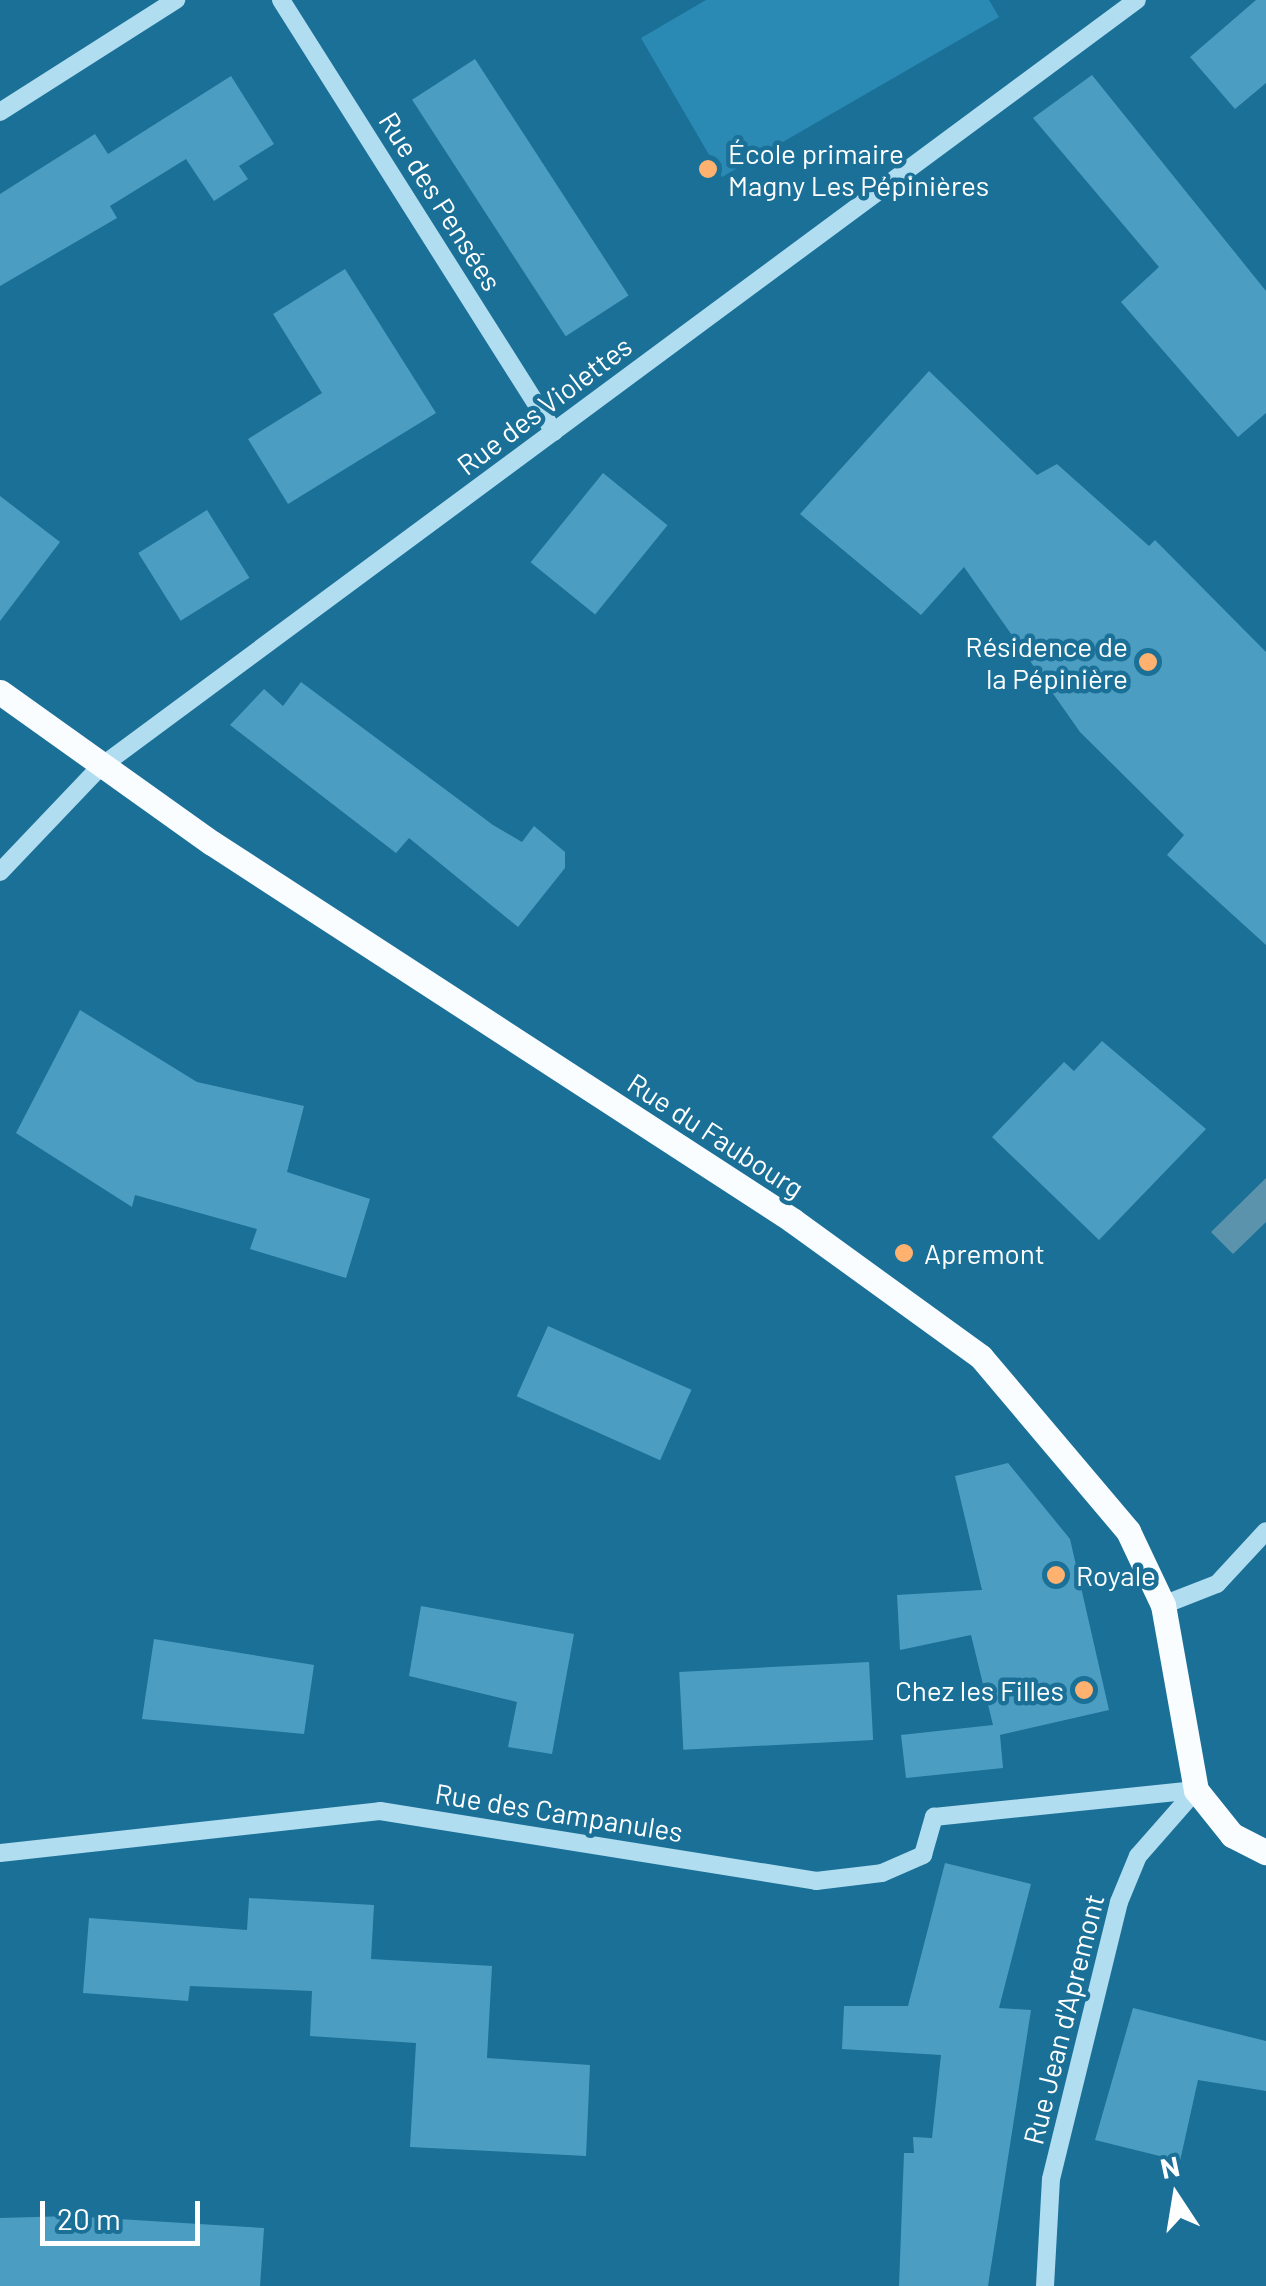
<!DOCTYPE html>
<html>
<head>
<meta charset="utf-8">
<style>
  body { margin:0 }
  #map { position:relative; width:1266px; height:2286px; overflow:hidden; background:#1b7098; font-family:Barlow,sans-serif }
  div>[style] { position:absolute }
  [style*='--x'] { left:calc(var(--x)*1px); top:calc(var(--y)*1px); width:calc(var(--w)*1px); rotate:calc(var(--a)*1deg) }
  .green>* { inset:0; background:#2b8ab4 }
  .water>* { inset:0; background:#5b93ad }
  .building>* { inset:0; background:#4c9dc2; transform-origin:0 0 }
  .minor>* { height:18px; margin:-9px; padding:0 9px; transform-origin:9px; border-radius:9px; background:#b0ddf0 }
  .major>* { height:25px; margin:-12.5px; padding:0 12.5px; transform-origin:12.5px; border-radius:12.5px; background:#f9fdff }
  .dots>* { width:28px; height:28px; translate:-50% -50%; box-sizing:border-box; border:5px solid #1b7098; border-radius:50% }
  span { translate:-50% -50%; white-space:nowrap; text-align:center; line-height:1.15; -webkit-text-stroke:9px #1b7098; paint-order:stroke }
  .poi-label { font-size:28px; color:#fff }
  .left { translate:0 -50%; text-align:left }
  .right { translate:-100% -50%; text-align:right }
  .street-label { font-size:28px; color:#fff }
  .north { position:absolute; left:1126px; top:2146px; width:100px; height:100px; -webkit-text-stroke:8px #1b7098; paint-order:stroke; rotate:348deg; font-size:28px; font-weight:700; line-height:40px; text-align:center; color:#fff }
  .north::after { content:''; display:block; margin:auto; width:35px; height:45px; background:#fff; clip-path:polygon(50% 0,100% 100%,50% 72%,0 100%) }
  .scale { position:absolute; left:40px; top:2201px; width:160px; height:45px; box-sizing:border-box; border:5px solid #fff; border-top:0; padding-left:12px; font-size:30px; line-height:35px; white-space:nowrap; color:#fff; -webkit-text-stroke:8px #1b7098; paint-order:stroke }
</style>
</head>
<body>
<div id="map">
  <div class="green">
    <i style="clip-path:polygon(706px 0,989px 0,999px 17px,722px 177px,641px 38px)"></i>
  </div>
  <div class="water">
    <i style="clip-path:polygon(1266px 1178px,1266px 1222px,1233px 1254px,1211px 1232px)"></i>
  </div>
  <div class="building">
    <i style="clip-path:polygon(1256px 0,1266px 0,1266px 83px,1235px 109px,1190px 57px)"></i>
    <i style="left:475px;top:59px;width:282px;height:75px;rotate:57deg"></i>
    <i style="clip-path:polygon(1092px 75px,1266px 291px,1266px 413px,1238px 437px,1121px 302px,1159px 267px,1033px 118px)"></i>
    <i style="clip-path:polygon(231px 76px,274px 144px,239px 166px,248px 179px,214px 201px,186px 159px,110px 206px,117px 218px,0 286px,0 194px,95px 134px,108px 154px)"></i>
    <i style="clip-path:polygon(345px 269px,436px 413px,288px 504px,248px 439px,322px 393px,273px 314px)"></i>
    <i style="clip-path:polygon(929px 371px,1037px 475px,1057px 464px,1149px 546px,1155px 540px,1266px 652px,1266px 945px,1167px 855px,1184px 835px,1080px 732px,964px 567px,921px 615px,800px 514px)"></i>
    <i style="left:603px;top:473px;width:83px;height:115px;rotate:39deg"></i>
    <i style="clip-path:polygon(0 496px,60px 542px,0 621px)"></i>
    <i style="left:207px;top:510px;width:80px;height:81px;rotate:58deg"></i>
    <i style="clip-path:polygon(301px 682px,493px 825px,522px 842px,534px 826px,565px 852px,565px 868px,518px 927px,409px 838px,396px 853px,230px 725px,264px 689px,283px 706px)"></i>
    <i style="clip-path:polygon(80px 1010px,197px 1082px,304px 1106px,287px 1172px,370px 1199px,346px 1278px,250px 1249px,257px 1229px,135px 1195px,132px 1207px,16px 1133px)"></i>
    <i style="clip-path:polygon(1102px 1041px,1206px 1129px,1099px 1240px,992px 1137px,1064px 1062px,1074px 1071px)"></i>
    <i style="left:548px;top:1326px;width:157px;height:77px;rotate:24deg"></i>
    <i style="clip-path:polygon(1008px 1463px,1070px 1539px,1109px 1710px,1000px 1735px,1003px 1768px,906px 1778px,901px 1735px,993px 1725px,971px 1635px,900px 1650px,897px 1595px,982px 1590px,955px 1476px)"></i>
    <i style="clip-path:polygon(421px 1606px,574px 1634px,552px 1754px,508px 1747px,517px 1702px,409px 1676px)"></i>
    <i style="clip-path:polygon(154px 1639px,314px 1665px,304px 1734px,142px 1719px)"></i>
    <i style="left:869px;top:1662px;width:78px;height:190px;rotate:87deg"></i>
    <i style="clip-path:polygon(945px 1863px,1031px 1884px,999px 2008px,1031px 2010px,988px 2286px,899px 2286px,904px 2153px,914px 2153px,913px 2137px,932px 2138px,941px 2055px,842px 2049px,844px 2006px,908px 2006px)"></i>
    <i style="clip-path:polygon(249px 1898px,374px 1905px,371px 1959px,492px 1966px,487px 2058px,590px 2065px,586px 2156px,410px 2147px,416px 2043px,310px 2036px,312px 1991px,190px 1986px,188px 2001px,83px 1993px,89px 1918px,247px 1930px)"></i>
    <i style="clip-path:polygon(1133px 2008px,1266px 2041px,1266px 2091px,1198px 2080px,1180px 2161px,1095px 2140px)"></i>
    <i style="clip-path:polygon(70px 2216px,264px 2228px,260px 2286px,0 2286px,0 2218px)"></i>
  </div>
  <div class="minor">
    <i style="--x:281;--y:0;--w:511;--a:57.71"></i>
    <i style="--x:0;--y:112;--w:209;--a:-32.5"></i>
    <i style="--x:0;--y:872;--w:144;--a:-46.4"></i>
    <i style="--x:99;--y:768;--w:1291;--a:-36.5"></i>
    <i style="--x:1163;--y:1605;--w:58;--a:-21.3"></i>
    <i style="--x:1217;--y:1584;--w:72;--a:-47.2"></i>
    <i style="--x:0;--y:1853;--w:382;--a:-6.3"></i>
    <i style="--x:380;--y:1811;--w:442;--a:9.1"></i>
    <i style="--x:816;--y:1881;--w:66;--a:-6.9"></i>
    <i style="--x:882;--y:1873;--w:45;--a:-23.7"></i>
    <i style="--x:923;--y:1855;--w:40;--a:-74"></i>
    <i style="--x:934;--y:1817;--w:263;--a:-5.9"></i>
    <i style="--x:1045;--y:2286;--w:107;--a:-86.8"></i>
    <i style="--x:1051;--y:2179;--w:285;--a:-76.2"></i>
    <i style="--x:1119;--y:1902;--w:50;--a:-67.6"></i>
    <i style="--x:1138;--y:1856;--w:88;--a:-48.7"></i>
  </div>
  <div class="major">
    <i style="--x:0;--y:692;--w:260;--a:35.5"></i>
    <i style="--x:212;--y:843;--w:692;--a:33.02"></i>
    <i style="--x:792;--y:1220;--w:233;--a:35.9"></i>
    <i style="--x:981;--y:1357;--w:228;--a:49.8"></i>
    <i style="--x:1128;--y:1531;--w:82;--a:64.7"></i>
    <i style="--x:1163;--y:1605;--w:188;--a:79.9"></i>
    <i style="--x:1196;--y:1790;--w:58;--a:51.3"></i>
    <i style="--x:1232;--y:1835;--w:38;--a:27"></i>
  </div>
  <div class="dots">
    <i style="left:708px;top:169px;background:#ffb26f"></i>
    <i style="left:1148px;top:662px;background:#ffb26f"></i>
    <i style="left:904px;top:1253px;background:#ffb26f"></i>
    <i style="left:1056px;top:1575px;background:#ffb26f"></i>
    <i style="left:1084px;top:1690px;background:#ffb26f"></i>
  </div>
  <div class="poi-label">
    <span class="left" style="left:728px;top:169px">École primaire<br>Magny Les Pépinières</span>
    <span class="right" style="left:1128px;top:662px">Résidence de<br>la Pépinière</span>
    <span class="left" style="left:924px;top:1253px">Apremont</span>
    <span class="left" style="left:1076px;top:1575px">Royale</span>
    <span class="right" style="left:1064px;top:1690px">Chez les Filles</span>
  </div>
  <div class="street-label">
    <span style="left:441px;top:201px;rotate:58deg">Rue des Pensées</span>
    <span style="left:544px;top:405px;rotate:-37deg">Rue des Violettes</span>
    <span style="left:716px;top:1135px;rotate:33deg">Rue du Faubourg</span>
    <span style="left:559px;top:1812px;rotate:9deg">Rue des Campanules</span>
    <span style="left:1063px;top:2019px;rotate:-76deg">Rue Jean d'Apremont</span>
  </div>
  <div class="north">N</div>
  <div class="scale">20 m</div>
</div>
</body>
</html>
